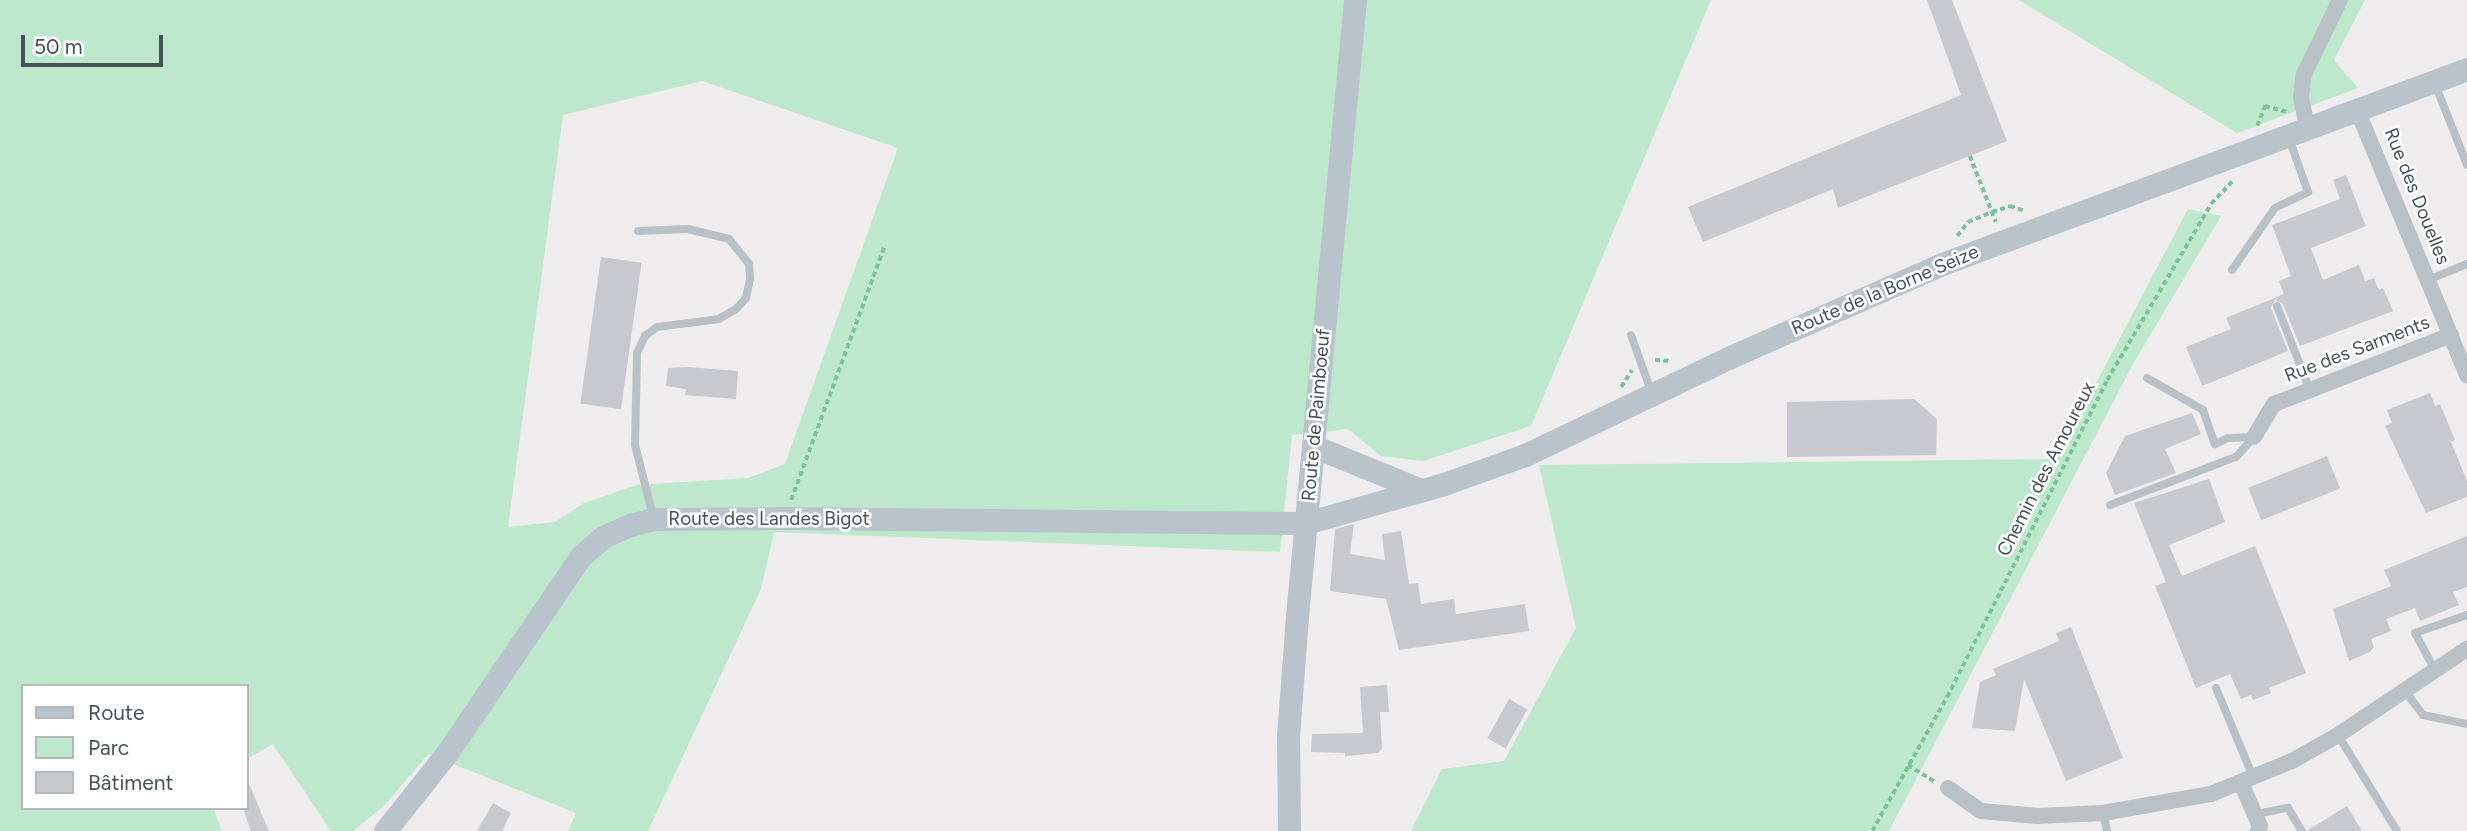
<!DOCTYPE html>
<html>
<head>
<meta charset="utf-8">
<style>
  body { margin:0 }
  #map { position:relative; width:2467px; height:831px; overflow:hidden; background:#eeecec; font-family:Figtree,sans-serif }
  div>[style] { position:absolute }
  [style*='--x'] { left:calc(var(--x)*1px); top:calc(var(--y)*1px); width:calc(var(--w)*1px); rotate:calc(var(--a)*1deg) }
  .green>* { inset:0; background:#bee8cc }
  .building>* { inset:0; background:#c7c9ce; transform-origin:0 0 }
  .path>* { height:3.5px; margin-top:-1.75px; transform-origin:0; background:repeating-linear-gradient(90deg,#7bc29a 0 5px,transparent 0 8.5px) }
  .lane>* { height:8px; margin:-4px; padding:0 4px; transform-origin:4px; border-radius:4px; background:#b9c1c7 }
  .street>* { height:16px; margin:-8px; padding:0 8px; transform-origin:8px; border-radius:8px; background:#b9c1c7 }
  .secondary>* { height:23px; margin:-11.5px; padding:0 11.5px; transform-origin:11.5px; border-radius:11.5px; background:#b9c3cc }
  span { translate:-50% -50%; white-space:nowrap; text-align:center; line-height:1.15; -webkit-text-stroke:5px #fff; paint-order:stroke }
  .street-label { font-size:19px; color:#465057 }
  .legend { position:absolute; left:21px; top:684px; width:228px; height:126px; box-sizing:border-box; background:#fff; border:2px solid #b5b9bc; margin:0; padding:9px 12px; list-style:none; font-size:21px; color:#465057 }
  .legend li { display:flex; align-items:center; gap:14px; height:35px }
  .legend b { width:35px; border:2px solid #b5b9bc }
  .scale { position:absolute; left:21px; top:35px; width:142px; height:32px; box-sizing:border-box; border:4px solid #465057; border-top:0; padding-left:9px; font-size:21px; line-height:24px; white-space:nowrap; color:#465057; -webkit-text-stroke:5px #fff; paint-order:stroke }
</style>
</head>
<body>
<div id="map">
  <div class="green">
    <i style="clip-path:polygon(evenodd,0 0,1711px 0,1531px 426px,1423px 461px,1381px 456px,1348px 429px,1292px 435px,1280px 552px,774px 532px,761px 589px,648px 831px,568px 831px,576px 813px,428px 754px,385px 805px,353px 831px,331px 831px,273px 744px,247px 759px,247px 686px,23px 686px,23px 808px,213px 808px,222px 831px,0 831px,0 0,702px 81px,898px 148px,785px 464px,748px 478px,636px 485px,584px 503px,555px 522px,508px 527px,563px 115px,702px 81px)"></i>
    <i style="clip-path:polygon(2019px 0,2365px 0,2334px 60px,2358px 88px,2237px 133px)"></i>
    <i style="clip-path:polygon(2188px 209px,2221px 216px,2133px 364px,1889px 831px,1411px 831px,1442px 769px,1504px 761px,1576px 628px,1539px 465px,2056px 459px)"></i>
  </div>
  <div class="building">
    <i style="clip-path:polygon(1927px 0,1952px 0,2007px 141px,1838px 208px,1833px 189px,1703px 242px,1688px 207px,1961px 95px)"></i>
    <i style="clip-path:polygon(2346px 175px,2366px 226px,2311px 248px,2323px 280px,2359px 265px,2365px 281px,2374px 278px,2379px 290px,2383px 288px,2393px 311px,2300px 346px,2283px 304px,2275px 300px,2271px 308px,2288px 351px,2202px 386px,2186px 347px,2231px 329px,2226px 318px,2284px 294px,2279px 281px,2291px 276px,2272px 225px,2340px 199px,2333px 180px)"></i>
    <i style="left:601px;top:257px;width:41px;height:148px;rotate:8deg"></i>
    <i style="clip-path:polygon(688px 367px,738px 371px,736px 399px,685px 395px,686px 389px,666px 386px,668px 368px)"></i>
    <i style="clip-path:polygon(2430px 393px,2435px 406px,2440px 404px,2455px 440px,2451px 442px,2467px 481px,2467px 497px,2426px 513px,2385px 426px,2392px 423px,2387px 410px)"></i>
    <i style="clip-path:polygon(1914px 399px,1937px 419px,1936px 455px,1787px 457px,1787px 402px)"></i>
    <i style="clip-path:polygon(2192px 413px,2201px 434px,2165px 449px,2176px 473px,2115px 495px,2106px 473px,2125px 436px)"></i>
    <i style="left:2327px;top:456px;width:35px;height:85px;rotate:68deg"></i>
    <i style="clip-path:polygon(2209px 479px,2225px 522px,2169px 545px,2182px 576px,2255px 546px,2306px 673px,2269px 688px,2271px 693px,2253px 700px,2251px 695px,2241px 699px,2230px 674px,2196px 688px,2155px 586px,2166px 582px,2134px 503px)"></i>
    <i style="clip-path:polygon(1354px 524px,1350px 554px,1385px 560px,1382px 534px,1401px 531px,1409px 584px,1418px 583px,1421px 604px,1454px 599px,1456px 614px,1525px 604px,1529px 631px,1399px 650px,1386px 599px,1330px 591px,1335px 529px)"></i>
    <i style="clip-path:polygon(2467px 536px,2467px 587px,2453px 592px,2459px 605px,2420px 621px,2415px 608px,2386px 619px,2391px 631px,2371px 639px,2374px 647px,2370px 652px,2349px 661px,2333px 609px,2391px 586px,2384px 570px)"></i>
    <i style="clip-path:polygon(2071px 627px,2123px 758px,2066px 781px,2024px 679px,2015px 731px,1972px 728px,1980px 682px,1996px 675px,1993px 669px,2059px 641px,2056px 633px)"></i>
    <i style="clip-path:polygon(1387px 685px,1389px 712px,1380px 712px,1382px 748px,1378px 753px,1345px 756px,1345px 753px,1311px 752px,1312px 734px,1363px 733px,1360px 687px)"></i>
    <i style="left:1509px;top:699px;width:21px;height:45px;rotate:29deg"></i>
    <i style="clip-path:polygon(247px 779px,269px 831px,251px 831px,243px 808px,247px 808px)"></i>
    <i style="clip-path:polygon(493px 803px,511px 813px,502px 831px,477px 831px)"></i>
    <i style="clip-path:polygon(2347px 806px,2362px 831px,2308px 831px,2308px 830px)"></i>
  </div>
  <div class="path">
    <i style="--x:2257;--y:126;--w:22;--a:-68"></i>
    <i style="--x:2265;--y:106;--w:24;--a:15"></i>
    <i style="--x:1970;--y:156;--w:71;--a:68.5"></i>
    <i style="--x:1957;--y:236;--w:18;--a:-52"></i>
    <i style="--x:1968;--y:222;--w:26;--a:-23"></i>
    <i style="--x:1992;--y:212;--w:19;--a:-18"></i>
    <i style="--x:2010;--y:206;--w:16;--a:18"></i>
    <i style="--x:1655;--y:360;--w:16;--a:4"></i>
    <i style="--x:1621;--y:387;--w:20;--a:-57"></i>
    <i style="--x:791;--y:500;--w:270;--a:-69.8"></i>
    <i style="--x:1908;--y:765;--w:31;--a:32"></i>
    <i style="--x:1872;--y:831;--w:154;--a:-60.8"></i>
    <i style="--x:1947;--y:697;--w:355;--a:-63.2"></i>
    <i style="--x:2107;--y:380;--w:204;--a:-59.4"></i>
    <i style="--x:2211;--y:204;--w:34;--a:-47"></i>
  </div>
  <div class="lane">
    <i style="--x:2435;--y:84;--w:87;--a:68.4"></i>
    <i style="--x:638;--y:231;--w:50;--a:-2.3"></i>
    <i style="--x:688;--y:229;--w:42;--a:13.7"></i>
    <i style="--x:729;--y:239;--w:32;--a:51"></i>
    <i style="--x:749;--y:264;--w:15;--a:86"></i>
    <i style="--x:750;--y:279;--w:19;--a:102"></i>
    <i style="--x:746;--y:298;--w:15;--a:132"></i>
    <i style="--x:736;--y:309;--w:20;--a:150"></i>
    <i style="--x:719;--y:319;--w:63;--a:172.6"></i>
    <i style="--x:657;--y:327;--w:15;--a:143"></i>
    <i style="--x:645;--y:336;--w:19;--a:115"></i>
    <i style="--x:637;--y:353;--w:92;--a:91.2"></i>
    <i style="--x:635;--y:445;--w:73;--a:75.8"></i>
    <i style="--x:2232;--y:270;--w:75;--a:-55.3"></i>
    <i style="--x:2275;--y:208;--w:37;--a:-26"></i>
    <i style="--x:2308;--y:192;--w:57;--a:-109.4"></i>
    <i style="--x:2428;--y:280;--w:42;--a:-22.3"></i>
    <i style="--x:2277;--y:306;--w:90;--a:68.6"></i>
    <i style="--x:1631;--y:335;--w:59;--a:70.3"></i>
    <i style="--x:2147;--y:378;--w:64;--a:29.7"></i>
    <i style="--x:2203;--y:410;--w:36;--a:71"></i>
    <i style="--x:2215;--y:444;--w:14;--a:-25"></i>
    <i style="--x:2228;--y:438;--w:26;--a:-2"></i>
    <i style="--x:2110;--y:505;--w:135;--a:-20.9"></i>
    <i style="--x:2236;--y:457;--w:27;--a:-48"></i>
    <i style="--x:2435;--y:670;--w:42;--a:-118.4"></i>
    <i style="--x:2415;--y:633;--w:55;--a:-19.1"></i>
    <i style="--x:2216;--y:688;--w:96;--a:67.4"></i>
    <i style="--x:2405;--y:691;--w:30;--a:53"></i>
    <i style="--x:2423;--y:715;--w:45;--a:11.6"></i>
    <i style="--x:2338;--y:735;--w:113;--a:58.4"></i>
    <i style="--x:2103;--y:813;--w:18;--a:77"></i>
    <i style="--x:2256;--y:814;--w:33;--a:-11"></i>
    <i style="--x:2288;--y:808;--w:27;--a:59"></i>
  </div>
  <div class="street">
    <i style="--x:2358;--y:112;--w:285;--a:67.5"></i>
    <i style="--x:2308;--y:131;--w:35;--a:-102"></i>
    <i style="--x:2301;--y:97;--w:23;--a:-83"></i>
    <i style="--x:2304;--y:74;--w:82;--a:-64.1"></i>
    <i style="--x:2254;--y:437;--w:39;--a:-59"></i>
    <i style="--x:2274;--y:404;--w:190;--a:-21.3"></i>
    <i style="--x:2241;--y:783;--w:47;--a:66.2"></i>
    <i style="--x:2260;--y:826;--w:5;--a:112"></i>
    <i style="--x:1948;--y:788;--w:40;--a:34.9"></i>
    <i style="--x:1981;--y:811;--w:57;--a:5"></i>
    <i style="--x:2038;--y:816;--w:65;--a:-2.6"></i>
    <i style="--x:2103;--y:813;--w:110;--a:-10"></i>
    <i style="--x:2211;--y:794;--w:87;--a:-22.2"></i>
    <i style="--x:2292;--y:761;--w:49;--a:-29.2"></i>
    <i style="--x:2335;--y:737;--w:159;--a:-33.7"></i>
  </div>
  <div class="secondary">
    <i style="--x:1313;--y:446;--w:117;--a:22.2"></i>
    <i style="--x:385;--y:831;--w:100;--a:-51.5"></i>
    <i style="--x:447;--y:753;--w:238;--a:-55.8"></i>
    <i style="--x:581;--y:556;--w:29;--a:-41"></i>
    <i style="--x:603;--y:537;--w:30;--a:-24"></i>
    <i style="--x:630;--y:525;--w:25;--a:-14"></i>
    <i style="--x:654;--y:519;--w:131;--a:-0.4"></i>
    <i style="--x:785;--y:518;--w:521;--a:0.55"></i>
    <i style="--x:1306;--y:523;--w:143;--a:-15.8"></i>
    <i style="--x:1444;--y:484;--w:86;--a:-19.7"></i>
    <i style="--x:1525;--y:455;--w:225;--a:-25.5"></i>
    <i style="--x:1728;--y:358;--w:234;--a:-23.7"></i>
    <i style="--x:1942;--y:264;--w:560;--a:-20.38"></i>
    <i style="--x:1289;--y:831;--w:95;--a:-90.6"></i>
    <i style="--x:1288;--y:736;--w:120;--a:-85.7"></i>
    <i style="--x:1297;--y:616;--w:619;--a:-84.62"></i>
  </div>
  <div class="street-label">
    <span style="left:2417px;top:196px;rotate:68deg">Rue des Douelles</span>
    <span style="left:1885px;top:290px;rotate:-23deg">Route de la Borne Seize</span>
    <span style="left:2357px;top:349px;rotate:-21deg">Rue des Sarments</span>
    <span style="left:1316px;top:415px;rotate:-85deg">Route de Paimboeuf</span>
    <span style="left:2046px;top:469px;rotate:-63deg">Chemin des Amoureux</span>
    <span style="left:769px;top:519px">Route des Landes Bigot</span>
  </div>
  <ul class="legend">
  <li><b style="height:9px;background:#b9c3cc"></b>Route</li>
  <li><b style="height:19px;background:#bee8cc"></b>Parc</li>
  <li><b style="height:19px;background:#c7c9ce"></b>Bâtiment</li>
  </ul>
  <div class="scale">50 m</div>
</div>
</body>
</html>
